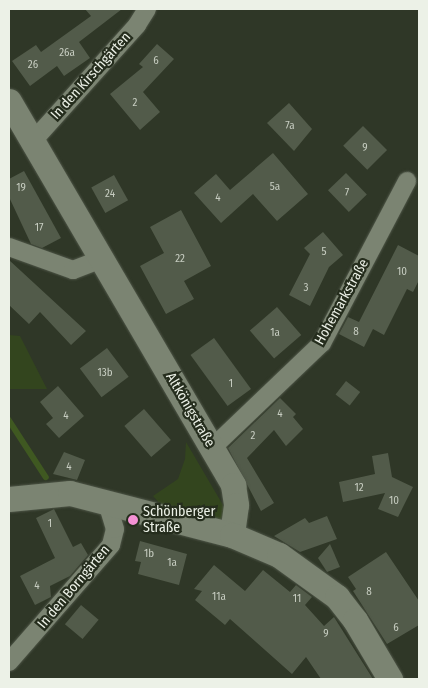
<!DOCTYPE html>
<html>
<head>
<meta charset="utf-8">
<style>
  body { margin:0 }
  #map { position:relative; width:428px; height:688px; overflow:hidden; background:#2f3727; font-family:"Fira Sans Condensed",sans-serif }
  div>[style] { position:absolute }
  [style*='--x'] { left:calc(var(--x)*1px); top:calc(var(--y)*1px); width:calc(var(--w)*1px); rotate:calc(var(--a)*1deg) }
  .green>* { inset:0; background:#33451e }
  .stream>* { height:5.5px; margin:-2.75px; padding:0 2.75px; transform-origin:2.75px; border-radius:2.75px; background:#3f5821 }
  .building>* { inset:0; background:#525b4a; transform-origin:0 0 }
  .roads { filter:drop-shadow(0 0 1px #4e5547) drop-shadow(0 0 1px #4e5547) }
  .street>* { height:18px; margin:-9px; padding:0 9px; transform-origin:9px; border-radius:9px; background:#7b8472 }
  .secondary>* { height:25px; margin:-12.5px; padding:0 12.5px; transform-origin:12.5px; border-radius:12.5px; background:#7b8472 }
  .dots>* { width:14px; height:14px; translate:-50% -50%; box-sizing:border-box; border:2px solid #252d1d; border-radius:50% }
  span { translate:-50% -50%; white-space:nowrap; text-align:center; line-height:1.15; -webkit-text-stroke:4.5px #252d1d; paint-order:stroke }
  .number-label { font-size:11px; color:#c6ccc0 }
  .number-label span { -webkit-text-stroke-width:0 }
  .street-label { font-size:14px; color:#ecf1e7 }
  .poi-label { font-size:14px; color:#ecf1e7 }
  .left { translate:0 -50%; text-align:left }
  .frame { position:absolute; inset:0; border:10px solid #ecf1e7; pointer-events:none }
</style>
</head>
<body>
<div id="map">
  <div class="green">
    <i style="clip-path:polygon(9px 335px,20px 336px,47px 389px,9px 389px)"></i>
    <i style="clip-path:polygon(186px 442px,227px 512px,221px 520px,162px 506px,153px 496px,178px 479px,185px 459px)"></i>
  </div>
  <div class="stream">
    <i style="--x:9;--y:420;--w:68;--a:57"></i>
  </div>
  <div class="building">
    <i style="clip-path:polygon(85px 9px,122px 9px,79px 42px,90px 58px,64px 76px,57px 66px,30px 86px,12px 61px,36px 45px,41px 52px,91px 16px)"></i>
    <i style="clip-path:polygon(157px 44px,174px 59px,143px 92px,160px 112px,140px 130px,110px 94px,143px 67px,139px 64px)"></i>
    <i style="clip-path:polygon(289px 103px,312px 129px,294px 151px,267px 123px)"></i>
    <i style="left:363px;top:126px;width:34px;height:28px;rotate:45deg"></i>
    <i style="clip-path:polygon(273px 153px,308px 194px,277px 221px,253px 194px,221px 223px,194px 193px,216px 174px,230px 190px)"></i>
    <i style="clip-path:polygon(24px 171px,61px 238px,42px 248px,31px 244px,9px 197px,9px 179px)"></i>
    <i style="left:346px;top:173px;width:30px;height:25px;rotate:46deg"></i>
    <i style="left:114px;top:175px;width:29px;height:26px;rotate:61deg"></i>
    <i style="clip-path:polygon(181px 210px,211px 266px,184px 281px,194px 299px,166px 314px,140px 266px,164px 253px,150px 227px)"></i>
    <i style="clip-path:polygon(323px 232px,343px 255px,329px 267px,310px 306px,289px 295px,310px 254px,304px 248px)"></i>
    <i style="clip-path:polygon(398px 245px,419px 256px,419px 280px,413px 292px,407px 289px,384px 335px,373px 329px,364px 347px,339px 334px,348px 317px,359px 322px)"></i>
    <i style="clip-path:polygon(9px 260px,86px 331px,71px 345px,40px 312px,29px 324px,9px 305px)"></i>
    <i style="left:277px;top:307px;width:37px;height:36px;rotate:49deg"></i>
    <i style="left:214px;top:338px;width:63px;height:29px;rotate:54deg"></i>
    <i style="left:107px;top:348px;width:36px;height:34px;rotate:53deg"></i>
    <i style="left:346px;top:381px;width:18px;height:17px;rotate:38deg"></i>
    <i style="clip-path:polygon(58px 386px,84px 416px,59px 438px,46px 424px,53px 418px,40px 402px)"></i>
    <i style="clip-path:polygon(280px 398px,296px 414px,293px 417px,303px 429px,286px 446px,274px 430px,247px 458px,274px 503px,261px 511px,228px 448px)"></i>
    <i style="left:144px;top:409px;width:41px;height:26px;rotate:49deg"></i>
    <i style="clip-path:polygon(64px 452px,85px 460px,77px 480px,53px 474px)"></i>
    <i style="clip-path:polygon(388px 453px,392px 477px,413px 487px,398px 517px,378px 509px,385px 493px,343px 502px,339px 482px,375px 474px,372px 456px)"></i>
    <i style="clip-path:polygon(54px 509px,73px 547px,81px 543px,88px 555px,70px 576px,50px 586px,51px 597px,35px 605px,20px 576px,55px 558px,36px 518px)"></i>
    <i style="clip-path:polygon(327px 516px,337px 539px,300px 552px,274px 536px,305px 518px,309px 523px)"></i>
    <i style="clip-path:polygon(140px 541px,187px 554px,179px 585px,138px 574px,141px 562px,135px 561px)"></i>
    <i style="clip-path:polygon(330px 544px,340px 567px,327px 572px,318px 558px)"></i>
    <i style="clip-path:polygon(386px 552px,419px 601px,419px 625px,387px 644px,353px 591px,356px 589px,348px 577px)"></i>
    <i style="clip-path:polygon(214px 565px,245px 591px,263px 570px,290px 592px,296px 585px,312px 597px,305px 605px,324px 626px,334px 617px,373px 679px,321px 679px,306px 657px,292px 674px,230px 619px,225px 625px,195px 600px,202px 591px,194px 589px)"></i>
    <i style="left:81px;top:605px;width:23px;height:25px;rotate:40deg"></i>
  </div>
  <div class="roads">
    <div class="street">
      <i style="--x:33;--y:141;--w:156;--a:-48.1"></i>
      <i style="--x:137;--y:25;--w:19;--a:-58"></i>
      <i style="--x:9;--y:247;--w:68;--a:19.8"></i>
      <i style="--x:73;--y:270;--w:30;--a:-21"></i>
      <i style="--x:212;--y:448;--w:152;--a:-43.7"></i>
      <i style="--x:322;--y:343;--w:183;--a:-62.3"></i>
      <i style="--x:9;--y:662;--w:155;--a:-48.9"></i>
      <i style="--x:111;--y:545;--w:16;--a:-76"></i>
      <i style="--x:115;--y:529;--w:28;--a:-107"></i>
    </div>
    <div class="secondary">
      <i style="--x:9;--y:101;--w:445;--a:59.7"></i>
      <i style="--x:233;--y:485;--w:20;--a:81"></i>
      <i style="--x:236;--y:505;--w:30;--a:98"></i>
      <i style="--x:9;--y:499;--w:61;--a:-5.6"></i>
      <i style="--x:70;--y:493;--w:167;--a:14.5"></i>
      <i style="--x:232;--y:535;--w:51;--a:23.1"></i>
      <i style="--x:279;--y:555;--w:72;--a:35.9"></i>
      <i style="--x:337;--y:597;--w:29;--a:52"></i>
      <i style="--x:355;--y:620;--w:69;--a:59.3"></i>
    </div>
  </div>
  <div class="dots">
    <i style="left:133px;top:520px;background:#f491d4"></i>
  </div>
  <div class="number-label">
    <span style="left:67px;top:53px">26a</span>
    <span style="left:156px;top:61px">6</span>
    <span style="left:33px;top:65px">26</span>
    <span style="left:135px;top:103px">2</span>
    <span style="left:290px;top:126px">7a</span>
    <span style="left:365px;top:148px">9</span>
    <span style="left:275px;top:187px">5a</span>
    <span style="left:21px;top:188px">19</span>
    <span style="left:347px;top:193px">7</span>
    <span style="left:110px;top:194px">24</span>
    <span style="left:218px;top:198px">4</span>
    <span style="left:39px;top:228px">17</span>
    <span style="left:324px;top:252px">5</span>
    <span style="left:180px;top:259px">22</span>
    <span style="left:402px;top:272px">10</span>
    <span style="left:306px;top:288px">3</span>
    <span style="left:356px;top:332px">8</span>
    <span style="left:275px;top:333px">1a</span>
    <span style="left:105px;top:373px">13b</span>
    <span style="left:231px;top:384px">1</span>
    <span style="left:280px;top:414px">4</span>
    <span style="left:66px;top:416px">4</span>
    <span style="left:253px;top:436px">2</span>
    <span style="left:69px;top:467px">4</span>
    <span style="left:359px;top:488px">12</span>
    <span style="left:394px;top:501px">10</span>
    <span style="left:50px;top:524px">1</span>
    <span style="left:149px;top:554px">1b</span>
    <span style="left:172px;top:563px">1a</span>
    <span style="left:37px;top:586px">4</span>
    <span style="left:369px;top:592px">8</span>
    <span style="left:219px;top:597px">11a</span>
    <span style="left:297px;top:599px">11</span>
    <span style="left:396px;top:628px">6</span>
    <span style="left:326px;top:634px">9</span>
  </div>
  <div class="street-label">
    <span style="left:91px;top:76px;rotate:-48deg">In den Kirschgärten</span>
    <span style="left:342px;top:302px;rotate:-61deg">Hohemarkstraße</span>
    <span style="left:190px;top:410px;rotate:60deg">Altkönigstraße</span>
    <span style="left:74px;top:587px;rotate:-50deg">In den Borngärten</span>
  </div>
  <div class="poi-label">
    <span class="left" style="left:143px;top:520px">Schönberger<br>Straße</span>
  </div>
  <div class="frame"></div>
</div>
</body>
</html>
